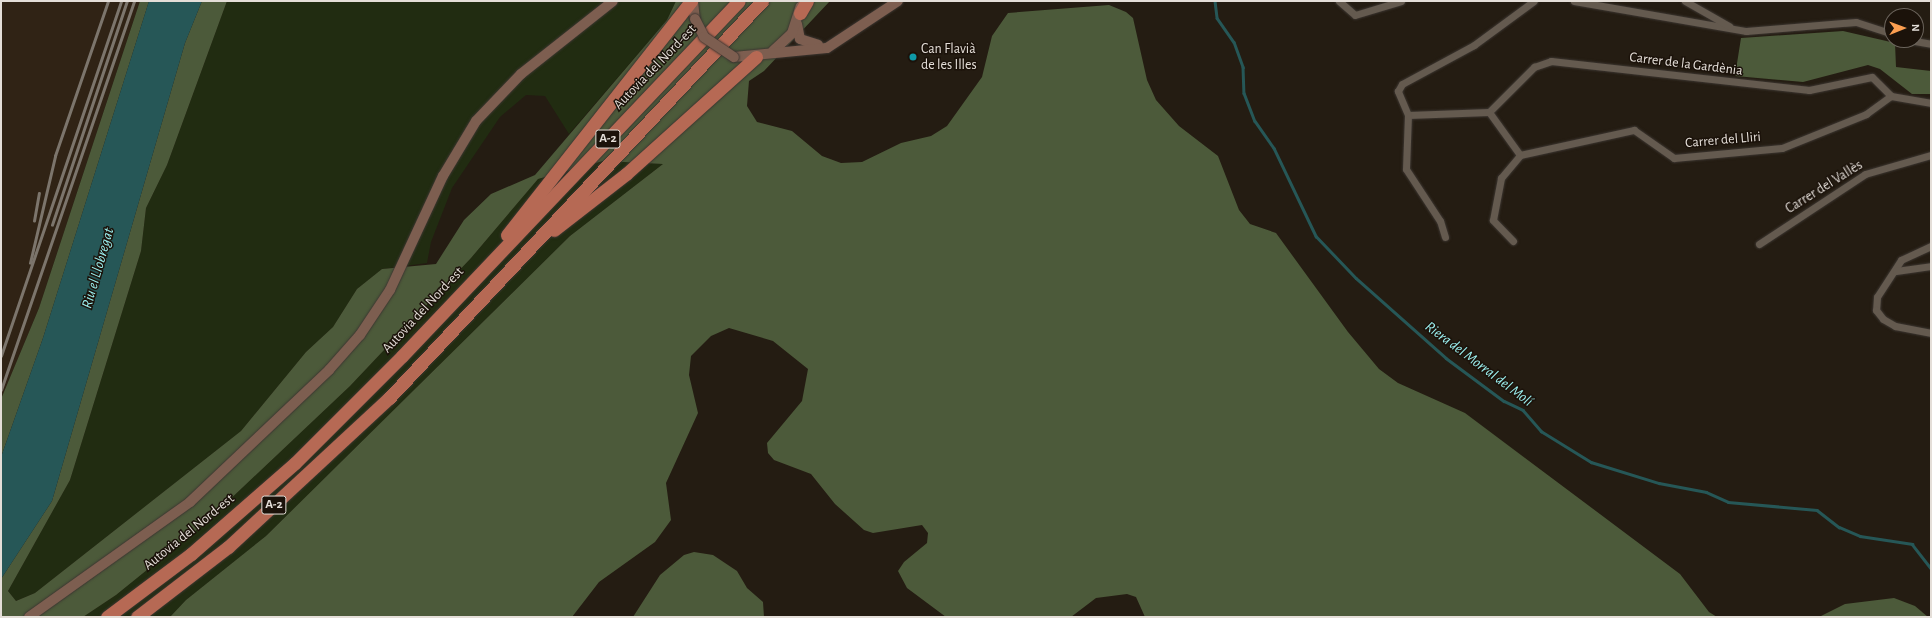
<!DOCTYPE html>
<html>
<head>
<meta charset="utf-8">
<style>
  body { margin:0 }
  #map { position:relative; width:1932px; height:618px; overflow:hidden; background:#241c12; font-family:"Alegreya Sans",sans-serif }
  div>[style] { position:absolute }
  [style*='--x'] { left:calc(var(--x)*1px); top:calc(var(--y)*1px); width:calc(var(--w)*1px); rotate:calc(var(--a)*1deg) }
  .built>* { inset:0; background:#302315 }
  .green>* { inset:0; background:#212c11 }
  .forest>* { inset:0; background:#4c5a3a }
  .water>* { inset:0; background:#265757 }
  .stream>* { height:2.5px; margin:-1.25px; padding:0 1.25px; transform-origin:1.25px; border-radius:1.25px; background:#265757 }
  .roads { filter:drop-shadow(0 0 1px #3c3631) drop-shadow(0 0 1px #3c3631) }
  .street>* { height:7px; margin:-3.5px; padding:0 3.5px; transform-origin:3.5px; border-radius:3.5px; background:#645a4f }
  .secondary>* { height:10px; margin:-5px; padding:0 5px; transform-origin:5px; border-radius:5px; background:#7d5e50 }
  .highway>* { height:13px; margin:-6.5px; padding:0 6.5px; transform-origin:6.5px; border-radius:6.5px; background:#b66954 }
  .rail>* { height:2.5px; margin:-1.25px; padding:0 1.25px; transform-origin:1.25px; border-radius:1.25px; background:#7c756c }
  .bridges { filter:drop-shadow(0 0 1px #3c3631) drop-shadow(0 0 1px #3c3631) }
  .secondary-bridge>* { height:10px; margin:-5px; padding:0 5px; transform-origin:5px; border-radius:5px; background:#7d5e50 }
  .dots>* { width:11px; height:11px; translate:-50% -50%; box-sizing:border-box; border:2px solid #1b120a; border-radius:50% }
  span { translate:-50% -50%; white-space:nowrap; text-align:center; line-height:1.15; -webkit-text-stroke:3px #1b120a; paint-order:stroke }
  .shield-label span { padding:1px 3px; background:#1b120a; border:1px solid; border-radius:3px; -webkit-text-stroke-width:0 }
  .shield-label { font-size:13px; color:#e4ded8; font-weight:700 }
  .poi-label { font-size:14px; color:#e4ded8 }
  .left { translate:0 -50%; text-align:left }
  .street-label { font-size:14px; color:#e4ded8 }
  .water-label { font-size:15px; color:#9bf0f0; font-style:italic }
  .frame { position:absolute; inset:0; border:2px solid #e4ded8; pointer-events:none }
  .north { position:absolute; left:1884px; top:8px; width:40px; height:40px; box-sizing:border-box; background:#1b120a; border:1px solid #6b645c; border-radius:50%; rotate:89deg; font-size:11px; font-weight:700; line-height:16px; text-align:center; color:#e4ded8 }
  .north::after { content:''; display:block; margin:auto; width:14px; height:18px; background:#fb9e50; clip-path:polygon(50% 0,100% 100%,50% 72%,0 100%) }
</style>
</head>
<body>
<div id="map">
  <div class="built">
    <i style="clip-path:polygon(1px 1px,140px 1px,39px 308px,1px 399px)"></i>
  </div>
  <div class="green">
    <i style="clip-path:polygon(227px 1px,676px 1px,667px 20px,569px 134px,545px 96px,526px 95px,500px 117px,452px 188px,431px 242px,427px 263px,382px 269px,357px 289px,333px 327px,306px 352px,241px 431px,35px 593px,16px 601px,8px 591px,70px 480px,141px 251px,146px 208px,167px 165px)"></i>
    <i style="clip-path:polygon(603px 161px,663px 164px,570px 236px,266px 536px,186px 600px,170px 617px,83px 617px,116px 595px,205px 523px,350px 386px,471px 258px,538px 179px)"></i>
  </div>
  <div class="forest">
    <i style="clip-path:polygon(140px 1px,149px 1px,43px 338px,1px 457px,1px 399px,39px 308px)"></i>
    <i style="clip-path:polygon(202px 1px,227px 1px,167px 165px,146px 208px,141px 251px,70px 480px,8px 591px,16px 601px,35px 593px,241px 431px,306px 352px,333px 327px,357px 289px,382px 269px,436px 264px,464px 220px,491px 194px,535px 175px,667px 20px,676px 1px,830px 1px,764px 71px,749px 81px,747px 106px,757px 122px,792px 131px,822px 156px,841px 163px,862px 162px,901px 143px,931px 136px,947px 126px,982px 77px,992px 36px,1008px 13px,1109px 5px,1126px 12px,1133px 18px,1147px 80px,1156px 100px,1179px 126px,1218px 156px,1239px 210px,1250px 224px,1276px 233px,1348px 332px,1379px 369px,1398px 383px,1465px 413px,1680px 574px,1709px 612px,1717px 617px,1145px 617px,1136px 597px,1127px 594px,1096px 598px,1071px 617px,946px 617px,907px 588px,898px 571px,904px 562px,927px 543px,928px 533px,922px 525px,873px 533px,864px 530px,835px 504px,811px 474px,774px 460px,768px 453px,767px 443px,802px 401px,808px 369px,773px 341px,729px 328px,711px 336px,691px 356px,689px 375px,698px 413px,666px 483px,671px 520px,655px 542px,599px 582px,572px 617px,170px 617px,186px 600px,266px 536px,570px 236px,663px 164px,603px 161px,538px 179px,471px 258px,350px 386px,205px 523px,116px 595px,83px 617px,1px 617px,1px 579px,52px 501px,185px 43px)"></i>
    <i style="clip-path:polygon(1843px 31px,1895px 43px,1896px 67px,1931px 71px,1931px 94px,1912px 94px,1880px 69px,1868px 65px,1803px 82px,1735px 76px,1741px 38px)"></i>
    <i style="clip-path:polygon(694px 552px,713px 555px,737px 571px,747px 588px,763px 602px,764px 617px,633px 617px,660px 575px,684px 555px)"></i>
    <i style="clip-path:polygon(1894px 598px,1915px 606px,1928px 617px,1819px 617px,1845px 604px)"></i>
  </div>
  <div class="water">
    <i style="clip-path:polygon(149px 1px,202px 1px,185px 43px,52px 501px,1px 579px,1px 457px,43px 338px)"></i>
  </div>
  <div class="stream">
    <i style="--x:1215;--y:1;--w:17;--a:83"></i>
    <i style="--x:1217;--y:18;--w:29;--a:55"></i>
    <i style="--x:1234;--y:42;--w:27;--a:70"></i>
    <i style="--x:1243;--y:67;--w:26;--a:88"></i>
    <i style="--x:1244;--y:93;--w:30;--a:69"></i>
    <i style="--x:1255;--y:121;--w:33;--a:55"></i>
    <i style="--x:1274;--y:148;--w:98;--a:64.5"></i>
    <i style="--x:1316;--y:236;--w:58;--a:46.4"></i>
    <i style="--x:1356;--y:278;--w:120;--a:41.6"></i>
    <i style="--x:1446;--y:358;--w:72;--a:36.6"></i>
    <i style="--x:1504;--y:401;--w:21;--a:25"></i>
    <i style="--x:1523;--y:410;--w:28;--a:49"></i>
    <i style="--x:1541;--y:431;--w:59;--a:31.8"></i>
    <i style="--x:1591;--y:462;--w:71;--a:17.2"></i>
    <i style="--x:1659;--y:483;--w:48;--a:10.8"></i>
    <i style="--x:1706;--y:492;--w:24;--a:24"></i>
    <i style="--x:1728;--y:502;--w:89;--a:5.1"></i>
    <i style="--x:1817;--y:510;--w:28;--a:38"></i>
    <i style="--x:1839;--y:527;--w:23;--a:23"></i>
    <i style="--x:1860;--y:536;--w:53;--a:8.7"></i>
    <i style="--x:1912;--y:544;--w:31;--a:52"></i>
  </div>
  <div class="roads">
    <div class="street">
      <i style="--x:1339;--y:1;--w:21;--a:41"></i>
      <i style="--x:1355;--y:15;--w:48;--a:-16.9"></i>
      <i style="--x:1574;--y:1;--w:175;--a:9.9"></i>
      <i style="--x:1746;--y:31;--w:110;--a:-4.7"></i>
      <i style="--x:1856;--y:22;--w:38;--a:18"></i>
      <i style="--x:1685;--y:1;--w:51;--a:29.6"></i>
      <i style="--x:1909;--y:40;--w:22;--a:10"></i>
      <i style="--x:1489;--y:112;--w:64;--a:-45"></i>
      <i style="--x:1534;--y:67;--w:18;--a:-19"></i>
      <i style="--x:1551;--y:61;--w:260;--a:6.4"></i>
      <i style="--x:1809;--y:90;--w:64;--a:-11.7"></i>
      <i style="--x:1872;--y:77;--w:27;--a:45"></i>
      <i style="--x:1408;--y:115;--w:81;--a:-2.1"></i>
      <i style="--x:1489;--y:112;--w:53;--a:54.2"></i>
      <i style="--x:1445;--y:237;--w:17;--a:-107"></i>
      <i style="--x:1440;--y:221;--w:62;--a:-123.2"></i>
      <i style="--x:1406;--y:169;--w:54;--a:-87.9"></i>
      <i style="--x:1408;--y:115;--w:26;--a:-113"></i>
      <i style="--x:1398;--y:91;--w:8;--a:-60"></i>
      <i style="--x:1402;--y:84;--w:82;--a:-28.4"></i>
      <i style="--x:1474;--y:45;--w:74;--a:-36.3"></i>
      <i style="--x:1513;--y:241;--w:29;--a:-134"></i>
      <i style="--x:1493;--y:220;--w:43;--a:-79.2"></i>
      <i style="--x:1501;--y:178;--w:30;--a:-50"></i>
      <i style="--x:1520;--y:155;--w:117;--a:-12.4"></i>
      <i style="--x:1634;--y:130;--w:49;--a:35"></i>
      <i style="--x:1674;--y:158;--w:108;--a:-5.3"></i>
      <i style="--x:1782;--y:148;--w:91;--a:-22"></i>
      <i style="--x:1866;--y:114;--w:31;--a:-36"></i>
      <i style="--x:1891;--y:96;--w:41;--a:9.9"></i>
      <i style="--x:1759;--y:244;--w:127;--a:-33.4"></i>
      <i style="--x:1865;--y:174;--w:69;--a:-16.1"></i>
      <i style="--x:1931;--y:246;--w:33;--a:155"></i>
      <i style="--x:1901;--y:260;--w:44;--a:123"></i>
      <i style="--x:1877;--y:297;--w:13;--a:94"></i>
      <i style="--x:1876;--y:310;--w:11;--a:52"></i>
      <i style="--x:1883;--y:319;--w:14;--a:30"></i>
      <i style="--x:1895;--y:326;--w:37;--a:11"></i>
      <i style="--x:1896;--y:271;--w:35;--a:-8"></i>
    </div>
    <div class="secondary">
      <i style="--x:693;--y:1;--w:18;--a:84"></i>
      <i style="--x:797;--y:24;--w:15;--a:79"></i>
      <i style="--x:800;--y:39;--w:19;--a:18"></i>
      <i style="--x:773;--y:51;--w:26;--a:-43"></i>
      <i style="--x:792;--y:33;--w:28;--a:-72"></i>
      <i style="--x:734;--y:57;--w:93;--a:-5.5"></i>
      <i style="--x:827;--y:48;--w:85;--a:-33.5"></i>
      <i style="--x:29;--y:617;--w:198;--a:-35.5"></i>
      <i style="--x:190;--y:502;--w:192;--a:-43.5"></i>
      <i style="--x:329;--y:370;--w:47;--a:-48.5"></i>
      <i style="--x:360;--y:335;--w:54;--a:-56.3"></i>
      <i style="--x:390;--y:290;--w:126;--a:-65.1"></i>
      <i style="--x:443;--y:176;--w:64;--a:-59"></i>
      <i style="--x:476;--y:121;--w:65;--a:-46.2"></i>
      <i style="--x:521;--y:74;--w:117;--a:-38.4"></i>
    </div>
    <div class="highway">
      <i style="--x:800;--y:13;--w:14;--a:-60"></i>
      <i style="--x:554;--y:230;--w:91;--a:-37.9"></i>
      <i style="--x:626;--y:174;--w:175;--a:-42"></i>
      <i style="--x:507;--y:235;--w:298;--a:-51.8"></i>
      <i style="--x:107;--y:617;--w:105;--a:-36.9"></i>
      <i style="--x:191;--y:554;--w:138;--a:-41.2"></i>
      <i style="--x:295;--y:463;--w:151;--a:-45"></i>
      <i style="--x:402;--y:356;--w:489;--a:-46.5"></i>
      <i style="--x:137;--y:617;--w:115;--a:-37.6"></i>
      <i style="--x:228;--y:547;--w:219;--a:-42.8"></i>
      <i style="--x:389;--y:398;--w:545;--a:-46.79"></i>
    </div>
  </div>
  <div class="rail">
    <i style="--x:34;--y:221;--w:28;--a:-80"></i>
    <i style="--x:52;--y:225;--w:236;--a:-71.5"></i>
    <i style="--x:30;--y:263;--w:110;--a:-76.8"></i>
    <i style="--x:55;--y:156;--w:164;--a:-71.1"></i>
    <i style="--x:1;--y:356;--w:375;--a:-71.3"></i>
    <i style="--x:1;--y:390;--w:411;--a:-71.1"></i>
  </div>
  <div class="bridges">
    <div class="secondary-bridge">
      <i style="--x:695;--y:19;--w:20;--a:63"></i>
      <i style="--x:704;--y:37;--w:36;--a:34"></i>
    </div>
  </div>
  <div class="dots">
    <i style="left:913px;top:57px;background:#0f9aa8"></i>
  </div>
  <div class="shield-label">
    <span style="left:608px;top:139px">A-2</span>
    <span style="left:274px;top:505px">A-2</span>
  </div>
  <div class="poi-label">
    <span class="left" style="left:921px;top:57px">Can Flavià<br>de les Illes</span>
  </div>
  <div class="street-label">
    <span style="left:1686px;top:64px;rotate:7deg">Carrer de la Gardènia</span>
    <span style="left:655px;top:67px;rotate:-46deg">Autovia del Nord-est</span>
    <span style="left:1723px;top:140px;rotate:-5deg">Carrer del Lliri</span>
    <span style="left:1824px;top:187px;rotate:-32deg">Carrer del Vallès</span>
    <span style="left:423px;top:310px;rotate:-47deg">Autovia del Nord-est</span>
    <span style="left:189px;top:532px;rotate:-39deg">Autovia del Nord-est</span>
  </div>
  <div class="water-label">
    <span style="left:98px;top:268px;rotate:-74deg">Riu el Llobregat</span>
    <span style="left:1479px;top:364px;rotate:37deg">Riera del Morral del Molí</span>
  </div>
  <div class="frame"></div>
  <div class="north">N</div>
</div>
</body>
</html>
